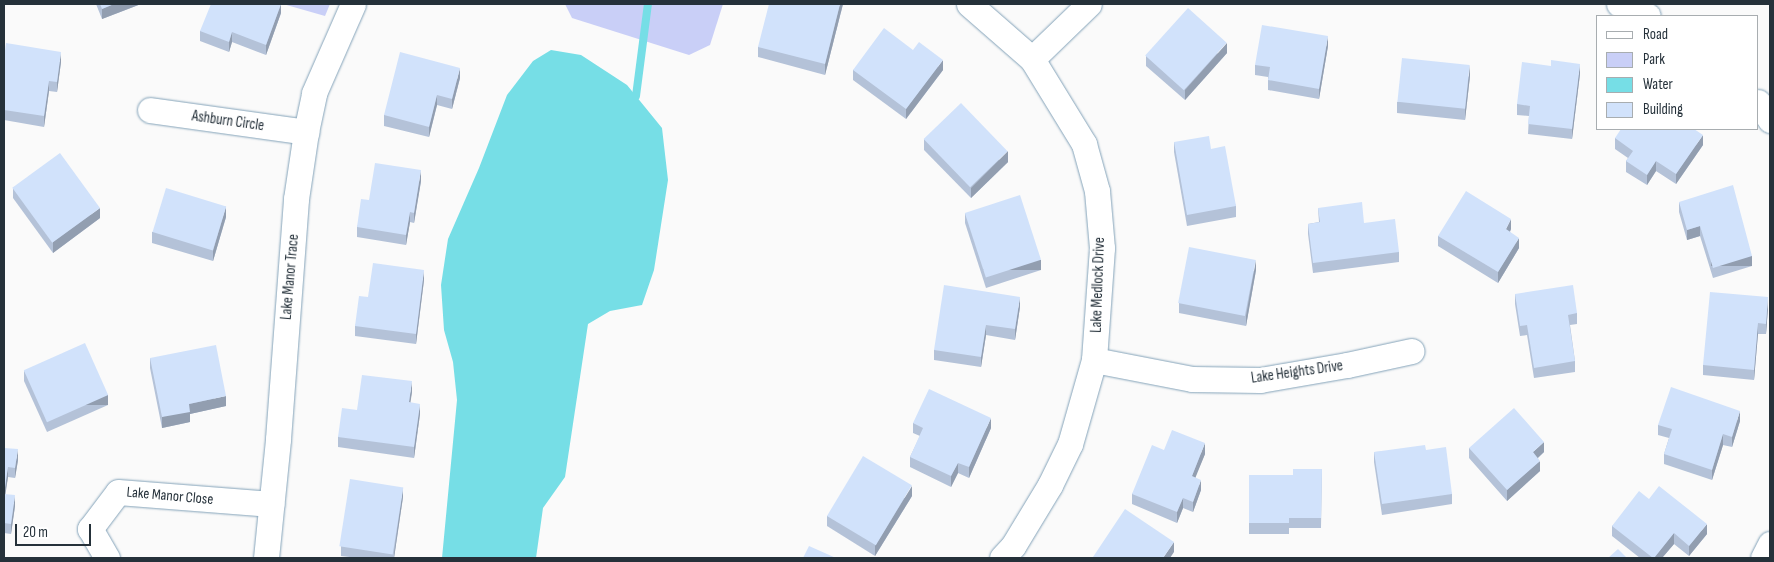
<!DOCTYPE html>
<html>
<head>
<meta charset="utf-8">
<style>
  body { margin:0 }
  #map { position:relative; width:1774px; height:562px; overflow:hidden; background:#fafafa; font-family:"Sofia Sans Condensed",sans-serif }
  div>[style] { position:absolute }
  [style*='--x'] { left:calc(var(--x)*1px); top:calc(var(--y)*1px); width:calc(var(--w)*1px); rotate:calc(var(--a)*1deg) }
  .green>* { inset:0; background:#c9cff7 }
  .water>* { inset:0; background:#76dee6 }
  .stream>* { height:8px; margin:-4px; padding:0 4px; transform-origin:4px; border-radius:4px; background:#76dee6 }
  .roads { filter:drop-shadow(0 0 1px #84a3b9) drop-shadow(0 0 1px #84a3b9) }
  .minor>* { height:25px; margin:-12.5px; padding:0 12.5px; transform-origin:12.5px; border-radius:12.5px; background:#fff }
  .wall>* { inset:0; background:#b4c2d8 }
  .shaded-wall>* { inset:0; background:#929eb0; transform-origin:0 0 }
  .building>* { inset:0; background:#d1e2fb; transform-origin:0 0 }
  span { translate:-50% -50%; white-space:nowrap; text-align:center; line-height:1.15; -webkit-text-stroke:5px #fff; paint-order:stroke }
  .street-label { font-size:15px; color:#25313a }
  .frame { position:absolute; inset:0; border:5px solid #25313a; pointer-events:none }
  .legend { position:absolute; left:1596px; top:15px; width:162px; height:115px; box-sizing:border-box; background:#fff; border:1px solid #a8adb0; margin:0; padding:6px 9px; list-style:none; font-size:15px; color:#25313a }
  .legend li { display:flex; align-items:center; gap:10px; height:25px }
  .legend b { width:25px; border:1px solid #a8adb0 }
  .scale { position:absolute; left:15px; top:524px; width:76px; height:22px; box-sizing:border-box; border:2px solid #25313a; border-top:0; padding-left:6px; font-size:15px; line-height:18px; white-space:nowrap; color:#25313a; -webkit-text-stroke:4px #fff; paint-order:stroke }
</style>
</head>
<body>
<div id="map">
  <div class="green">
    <i style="clip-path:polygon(283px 4px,330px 4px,325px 16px)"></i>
    <i style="clip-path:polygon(565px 4px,723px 4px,710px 45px,689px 55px,572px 18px)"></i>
  </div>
  <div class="water">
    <i style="clip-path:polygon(551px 50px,581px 55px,627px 85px,662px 128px,668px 180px,654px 270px,642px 305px,610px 311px,588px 324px,565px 477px,543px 508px,536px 558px,442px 558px,457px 400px,453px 362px,444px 330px,441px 285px,448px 239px,479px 168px,507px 95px,533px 61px)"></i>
  </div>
  <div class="stream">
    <i style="--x:636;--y:96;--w:93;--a:-82.6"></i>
  </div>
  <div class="roads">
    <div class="minor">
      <i style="--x:969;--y:4;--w:84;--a:41.1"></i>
      <i style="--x:1032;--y:59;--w:100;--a:58.5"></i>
      <i style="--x:1084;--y:144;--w:49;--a:74.5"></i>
      <i style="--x:1097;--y:191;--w:57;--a:85"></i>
      <i style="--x:1102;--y:248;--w:112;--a:94.1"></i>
      <i style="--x:1094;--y:360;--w:87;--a:105.9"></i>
      <i style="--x:1070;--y:444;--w:46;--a:116"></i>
      <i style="--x:1050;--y:485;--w:71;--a:121.2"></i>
      <i style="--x:1013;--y:546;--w:16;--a:133"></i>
      <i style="--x:1619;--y:4;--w:31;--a:22"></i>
      <i style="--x:1032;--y:59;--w:79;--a:-44"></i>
      <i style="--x:1758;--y:102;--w:22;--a:56"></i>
      <i style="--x:150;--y:110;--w:158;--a:8"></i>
      <i style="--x:1094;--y:360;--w:100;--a:11"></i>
      <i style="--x:1192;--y:379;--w:68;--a:0.8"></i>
      <i style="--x:1260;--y:380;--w:88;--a:-9.8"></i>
      <i style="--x:1347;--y:365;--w:66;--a:-12.3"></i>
      <i style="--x:107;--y:558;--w:34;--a:-120"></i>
      <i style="--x:90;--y:529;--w:46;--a:-52.9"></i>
      <i style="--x:118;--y:492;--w:154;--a:4.5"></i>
      <i style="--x:266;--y:558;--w:120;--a:-84.2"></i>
      <i style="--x:278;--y:439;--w:241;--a:-85.7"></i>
      <i style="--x:296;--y:199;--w:68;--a:-81.5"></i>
      <i style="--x:306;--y:132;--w:40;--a:-78"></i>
      <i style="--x:314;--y:93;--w:97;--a:-66.3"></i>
      <i style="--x:1763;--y:558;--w:16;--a:-63"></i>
    </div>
  </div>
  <div class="wall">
    <i style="clip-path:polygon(96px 4px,141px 4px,102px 19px)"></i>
    <i style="clip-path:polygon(281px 4px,281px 13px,266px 55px,232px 42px,229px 52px,200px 41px,200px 31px)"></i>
    <i style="clip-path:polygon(843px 4px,825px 75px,758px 57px,758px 47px)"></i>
    <i style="clip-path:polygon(1328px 46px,1319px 99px,1268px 90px,1268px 77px,1255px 75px,1255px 65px)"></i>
    <i style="clip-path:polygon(913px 50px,943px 70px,906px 119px,853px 80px,853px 70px)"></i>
    <i style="clip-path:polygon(1227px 53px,1185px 100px,1146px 66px,1146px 56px)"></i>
    <i style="clip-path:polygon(4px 58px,61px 62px,57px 92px,49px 91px,44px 127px,4px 120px)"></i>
    <i style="clip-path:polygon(1580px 74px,1572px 139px,1528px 134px,1529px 116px,1517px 115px,1517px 104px)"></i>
    <i style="clip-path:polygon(1470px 76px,1465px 120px,1397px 113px,1397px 102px)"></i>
    <i style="clip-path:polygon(460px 78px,452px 109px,437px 105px,429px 137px,384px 126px,384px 115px)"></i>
    <i style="clip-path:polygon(1615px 138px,1703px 145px,1676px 184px,1656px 171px,1647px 185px,1626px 172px,1626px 161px,1628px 158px,1615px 149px)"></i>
    <i style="clip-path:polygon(924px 139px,1008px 162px,971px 198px,924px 150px)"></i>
    <i style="clip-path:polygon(1174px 142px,1211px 149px,1236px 206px,1236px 217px,1187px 226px,1174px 152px)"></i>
    <i style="clip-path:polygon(421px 181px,414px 223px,410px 222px,406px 245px,357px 237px,357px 227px,369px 200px)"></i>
    <i style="clip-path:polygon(13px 188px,100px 218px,53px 253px,13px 198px)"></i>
    <i style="clip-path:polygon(1679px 202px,1752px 266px,1713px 278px,1700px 236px,1687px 240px,1679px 212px)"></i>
    <i style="clip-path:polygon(1318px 208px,1364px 223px,1399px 252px,1399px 262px,1313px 273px,1308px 234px,1308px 224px,1319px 222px)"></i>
    <i style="clip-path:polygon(965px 213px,1041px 270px,986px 288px,965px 223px)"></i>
    <i style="clip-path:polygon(226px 217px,213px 261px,152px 243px,152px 232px)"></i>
    <i style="clip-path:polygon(1511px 229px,1510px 232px,1519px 248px,1498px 283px,1438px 246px,1438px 236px)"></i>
    <i style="clip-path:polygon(1256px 270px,1246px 326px,1179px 313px,1179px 303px)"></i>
    <i style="clip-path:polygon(424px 280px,416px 344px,355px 336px,355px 326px,368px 297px)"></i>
    <i style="clip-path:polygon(1515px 294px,1577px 313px,1577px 324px,1570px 325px,1575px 361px,1575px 372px,1534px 378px,1527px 335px,1520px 336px,1515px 304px)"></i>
    <i style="clip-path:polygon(1020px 307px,1015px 340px,986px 335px,981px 367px,934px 360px,934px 350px)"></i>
    <i style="clip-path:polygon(1768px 308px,1766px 334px,1758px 334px,1754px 380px,1703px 375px,1703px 365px)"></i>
    <i style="clip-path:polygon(150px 358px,226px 406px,190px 414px,190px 422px,162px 428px,150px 368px)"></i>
    <i style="clip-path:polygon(24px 371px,108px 405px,47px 432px,24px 381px)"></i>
    <i style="clip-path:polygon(412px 392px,410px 402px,420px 414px,414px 458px,338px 447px,338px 437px,357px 410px)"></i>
    <i style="clip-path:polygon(1740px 421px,1732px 447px,1723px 445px,1712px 480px,1664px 464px,1664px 454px,1669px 438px,1658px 435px,1658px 425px)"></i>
    <i style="clip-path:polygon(913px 423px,991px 428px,969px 478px,958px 473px,951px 487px,910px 467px,910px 457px,920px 436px,913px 433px)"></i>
    <i style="clip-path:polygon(4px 448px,18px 460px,15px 478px,8px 477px,5px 494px,15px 506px,11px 534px,4px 533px)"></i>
    <i style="clip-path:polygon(1469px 448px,1544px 452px,1538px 458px,1540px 471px,1507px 501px,1469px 458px)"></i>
    <i style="clip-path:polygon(1164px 450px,1205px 454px,1195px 477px,1201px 490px,1193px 512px,1183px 508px,1177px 523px,1132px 504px,1132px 494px)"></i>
    <i style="clip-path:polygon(1426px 450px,1452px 494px,1452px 504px,1382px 515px,1374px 462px,1374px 452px)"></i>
    <i style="clip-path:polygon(1322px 469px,1321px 528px,1289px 528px,1289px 534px,1249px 534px,1249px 475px,1293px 475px)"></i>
    <i style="clip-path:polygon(912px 496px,875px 556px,827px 526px,827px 516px)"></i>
    <i style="clip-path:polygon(403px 497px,394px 558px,358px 558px,341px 556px,341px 546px)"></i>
    <i style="clip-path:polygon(1649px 499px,1707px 534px,1689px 556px,1674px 544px,1662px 558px,1640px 558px,1612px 536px,1612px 526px)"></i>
  </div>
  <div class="shaded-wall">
    <i style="clip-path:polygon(114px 4px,141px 4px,102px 19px,102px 9px)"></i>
    <i style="clip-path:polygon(281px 4px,281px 13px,266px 55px,266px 45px)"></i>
    <i style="clip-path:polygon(840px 4px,843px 4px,825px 75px,825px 64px)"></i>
    <i style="clip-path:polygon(232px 32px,232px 42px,229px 52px,229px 42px)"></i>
    <i style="clip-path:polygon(1328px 36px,1328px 46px,1319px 99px,1319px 89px)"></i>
    <i style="clip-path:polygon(1227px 43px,1227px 53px,1185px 100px,1185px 90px)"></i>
    <i style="clip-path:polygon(61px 52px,61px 62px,57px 92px,57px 82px)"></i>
    <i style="clip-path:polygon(943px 60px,943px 70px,906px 119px,906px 109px)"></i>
    <i style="clip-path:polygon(1580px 64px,1580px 74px,1572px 139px,1572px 129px)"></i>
    <i style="clip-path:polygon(1470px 65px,1470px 76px,1465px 120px,1465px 110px)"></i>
    <i style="clip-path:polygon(460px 68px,460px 78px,452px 109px,452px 99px)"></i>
    <i style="clip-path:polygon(49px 81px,49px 91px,44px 127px,44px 116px)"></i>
    <i style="clip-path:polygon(437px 95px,437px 105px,429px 137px,429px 127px)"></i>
    <i style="clip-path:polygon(1703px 135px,1703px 145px,1676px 184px,1676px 174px)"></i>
    <i style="clip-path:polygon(1008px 151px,1008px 162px,971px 198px,971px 188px)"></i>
    <i style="clip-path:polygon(1656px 161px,1656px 171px,1647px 185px,1647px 175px)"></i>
    <i style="clip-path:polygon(421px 170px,421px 181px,414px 223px,414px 213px)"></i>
    <i style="clip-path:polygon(226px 206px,226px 217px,213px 261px,213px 251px)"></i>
    <i style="clip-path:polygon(100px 208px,100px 218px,53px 253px,53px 242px)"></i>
    <i style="clip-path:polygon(410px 212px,410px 222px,406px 245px,406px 235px)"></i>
    <i style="clip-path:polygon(1511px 219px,1511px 229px,1506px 240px,1506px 229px)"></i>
    <i style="clip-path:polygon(1700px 226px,1700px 236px,1687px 240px,1687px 230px)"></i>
    <i style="clip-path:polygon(1519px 238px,1519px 248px,1498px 283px,1498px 272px)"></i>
    <i style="left:1752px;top:256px;width:10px;height:41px;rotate:90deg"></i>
    <i style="left:1041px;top:260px;width:10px;height:58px;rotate:90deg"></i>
    <i style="clip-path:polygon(1256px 260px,1256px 270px,1246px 326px,1246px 316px)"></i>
    <i style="clip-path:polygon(424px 270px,424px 280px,416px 344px,416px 334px)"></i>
    <i style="clip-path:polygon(1020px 297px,1020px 307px,1015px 340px,1015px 329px)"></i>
    <i style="clip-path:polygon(1768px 297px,1768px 308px,1766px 334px,1766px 324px)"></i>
    <i style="clip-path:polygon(1758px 323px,1758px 334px,1754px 380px,1754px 370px)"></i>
    <i style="clip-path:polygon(986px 325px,986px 335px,981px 367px,981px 357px)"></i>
    <i style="clip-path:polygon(412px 381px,412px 392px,409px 412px,409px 402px)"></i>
    <i style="left:108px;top:395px;width:10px;height:67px;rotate:90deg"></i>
    <i style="clip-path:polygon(226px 396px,226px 406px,190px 414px,190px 422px,162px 428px,162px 417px,189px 404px)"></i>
    <i style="clip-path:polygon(420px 404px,420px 414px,414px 458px,414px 447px)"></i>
    <i style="clip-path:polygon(1740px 411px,1740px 421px,1732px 447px,1732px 437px)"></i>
    <i style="clip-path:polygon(991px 418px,991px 428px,969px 478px,969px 467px)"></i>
    <i style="clip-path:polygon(1723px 434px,1723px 445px,1712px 480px,1712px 470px)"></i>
    <i style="clip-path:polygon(1544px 442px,1544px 452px,1533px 462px,1533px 452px)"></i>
    <i style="clip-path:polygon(1205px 443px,1205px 454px,1192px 486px,1192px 476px)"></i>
    <i style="clip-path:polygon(18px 449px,18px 460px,15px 478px,15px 468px)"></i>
    <i style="clip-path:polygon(1540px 461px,1540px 471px,1507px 501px,1507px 490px)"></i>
    <i style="clip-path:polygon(958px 463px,958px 473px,951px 487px,951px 476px)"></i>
    <i style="clip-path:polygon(8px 467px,8px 477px,4px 504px,4px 494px)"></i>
    <i style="clip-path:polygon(1201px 480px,1201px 490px,1193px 512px,1193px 502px)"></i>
    <i style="clip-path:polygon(912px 486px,912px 496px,875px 556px,875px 546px)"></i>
    <i style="clip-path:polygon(403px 487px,403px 497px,394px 558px,394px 553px)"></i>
    <i style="clip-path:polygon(15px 495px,15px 506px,11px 534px,11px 524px)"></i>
    <i style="clip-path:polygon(1183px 498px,1183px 508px,1177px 523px,1177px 512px)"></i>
    <i style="clip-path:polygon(1707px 524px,1707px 534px,1689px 556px,1689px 546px)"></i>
    <i style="clip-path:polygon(1674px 533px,1674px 544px,1662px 558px,1654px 558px)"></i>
    <i style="clip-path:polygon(1174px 542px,1174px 552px,1170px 558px,1163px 558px)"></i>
  </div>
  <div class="building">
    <i style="clip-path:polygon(100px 4px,114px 4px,102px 9px)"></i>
    <i style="clip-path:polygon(211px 4px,281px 4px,266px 45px,232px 32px,229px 42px,200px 31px)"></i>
    <i style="clip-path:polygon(769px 4px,840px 4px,825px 64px,758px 47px)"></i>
    <i style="left:1188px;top:8px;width:52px;height:64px;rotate:42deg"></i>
    <i style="clip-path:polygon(1262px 25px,1328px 36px,1319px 89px,1268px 80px,1270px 67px,1255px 65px)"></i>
    <i style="clip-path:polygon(884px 28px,913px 50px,919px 42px,943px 60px,906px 109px,853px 70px)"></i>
    <i style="clip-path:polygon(6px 43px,61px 52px,57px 82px,49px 81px,44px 116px,4px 110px,4px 58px)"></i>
    <i style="clip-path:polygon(400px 52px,460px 68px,452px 99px,437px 95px,429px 127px,384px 115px)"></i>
    <i style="left:1402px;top:58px;width:68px;height:44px;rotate:6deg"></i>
    <i style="clip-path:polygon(1551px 60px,1580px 64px,1572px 129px,1528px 124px,1530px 106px,1517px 104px,1522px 62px,1551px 66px)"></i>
    <i style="left:961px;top:103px;width:67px;height:52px;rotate:46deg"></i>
    <i style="clip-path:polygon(1621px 129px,1694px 129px,1703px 135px,1676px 174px,1656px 161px,1647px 175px,1626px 161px,1633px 151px,1615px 138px)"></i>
    <i style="clip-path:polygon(1209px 136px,1211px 149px,1225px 146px,1236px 206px,1187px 215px,1174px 142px)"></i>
    <i style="left:60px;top:153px;width:68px;height:59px;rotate:54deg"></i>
    <i style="clip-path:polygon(375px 163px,421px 170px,414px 213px,410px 212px,406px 235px,357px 227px,361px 199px,369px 200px)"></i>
    <i style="clip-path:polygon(1733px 185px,1752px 256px,1713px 268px,1700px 226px,1687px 230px,1679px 202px)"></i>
    <i style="left:166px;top:188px;width:63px;height:46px;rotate:17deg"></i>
    <i style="clip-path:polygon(1466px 191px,1511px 219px,1506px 229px,1519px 238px,1498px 272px,1438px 236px)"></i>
    <i style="left:1020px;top:195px;width:68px;height:58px;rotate:72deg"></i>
    <i style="clip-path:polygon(1362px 202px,1364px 223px,1395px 219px,1399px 252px,1313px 263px,1308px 224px,1320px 222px,1318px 208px)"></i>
    <i style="left:1189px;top:247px;width:68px;height:57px;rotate:11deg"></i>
    <i style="clip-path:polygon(373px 263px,424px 270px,416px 334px,355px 326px,359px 296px,368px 297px)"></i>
    <i style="clip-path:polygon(944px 285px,1020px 297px,1015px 329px,986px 325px,981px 357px,934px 350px)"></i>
    <i style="clip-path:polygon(1573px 285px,1577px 313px,1568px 315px,1575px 361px,1534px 368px,1527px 325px,1520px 326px,1515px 294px)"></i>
    <i style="clip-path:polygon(1710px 292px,1768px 297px,1766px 324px,1758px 323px,1754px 370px,1703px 365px)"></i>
    <i style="left:85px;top:343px;width:57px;height:67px;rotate:66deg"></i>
    <i style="clip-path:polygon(216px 345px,226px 396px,189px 404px,190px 412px,162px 417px,150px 358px)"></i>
    <i style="clip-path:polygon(362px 375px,412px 381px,409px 402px,420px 404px,414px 447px,338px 437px,342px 408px,357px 410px)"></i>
    <i style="clip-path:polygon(1671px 387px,1740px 411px,1732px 437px,1723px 434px,1712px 470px,1664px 454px,1672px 429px,1658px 425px)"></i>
    <i style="clip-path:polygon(929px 389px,991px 418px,969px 467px,958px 463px,951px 476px,910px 457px,923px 428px,913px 423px)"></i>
    <i style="clip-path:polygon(1514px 408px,1544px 442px,1533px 452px,1540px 461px,1507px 490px,1469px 448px)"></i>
    <i style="clip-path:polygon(1172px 430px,1205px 443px,1192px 476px,1201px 480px,1193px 502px,1183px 498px,1177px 512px,1132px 494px,1152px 445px,1164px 450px)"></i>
    <i style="clip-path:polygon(1425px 445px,1426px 450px,1446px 447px,1452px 494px,1382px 504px,1374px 452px)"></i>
    <i style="clip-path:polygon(4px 448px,18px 449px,15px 468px,8px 467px,4px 494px,15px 495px,11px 524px,4px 523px)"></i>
    <i style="left:863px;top:456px;width:57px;height:70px;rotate:31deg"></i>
    <i style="clip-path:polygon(1293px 469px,1322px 469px,1321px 518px,1289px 518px,1289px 523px,1249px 523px,1249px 475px,1293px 475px)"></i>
    <i style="left:350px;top:479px;width:54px;height:68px;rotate:9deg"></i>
    <i style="clip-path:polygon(1659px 486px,1707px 524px,1689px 546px,1674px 533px,1654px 558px,1653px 558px,1612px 526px,1639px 491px,1649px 499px)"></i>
    <i style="clip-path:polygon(1125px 509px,1174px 542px,1163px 558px,1096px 558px,1093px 557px)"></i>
    <i style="clip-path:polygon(809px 546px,836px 558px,803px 558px)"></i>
    <i style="clip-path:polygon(1618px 549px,1627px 558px,1608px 558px)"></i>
  </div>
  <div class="street-label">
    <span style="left:228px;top:121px;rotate:8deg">Ashburn Circle</span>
    <span style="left:290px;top:277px;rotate:-85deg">Lake Manor Trace</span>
    <span style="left:1098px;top:285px;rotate:-88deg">Lake Medlock Drive</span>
    <span style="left:1297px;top:372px;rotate:-8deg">Lake Heights Drive</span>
    <span style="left:170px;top:496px;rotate:5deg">Lake Manor Close</span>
  </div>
  <div class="frame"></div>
  <ul class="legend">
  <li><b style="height:6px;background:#fff"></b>Road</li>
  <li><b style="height:14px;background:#c9cff7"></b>Park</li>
  <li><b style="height:14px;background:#76dee6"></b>Water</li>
  <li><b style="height:14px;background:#d1e2fb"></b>Building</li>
  </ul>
  <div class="scale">20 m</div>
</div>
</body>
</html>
